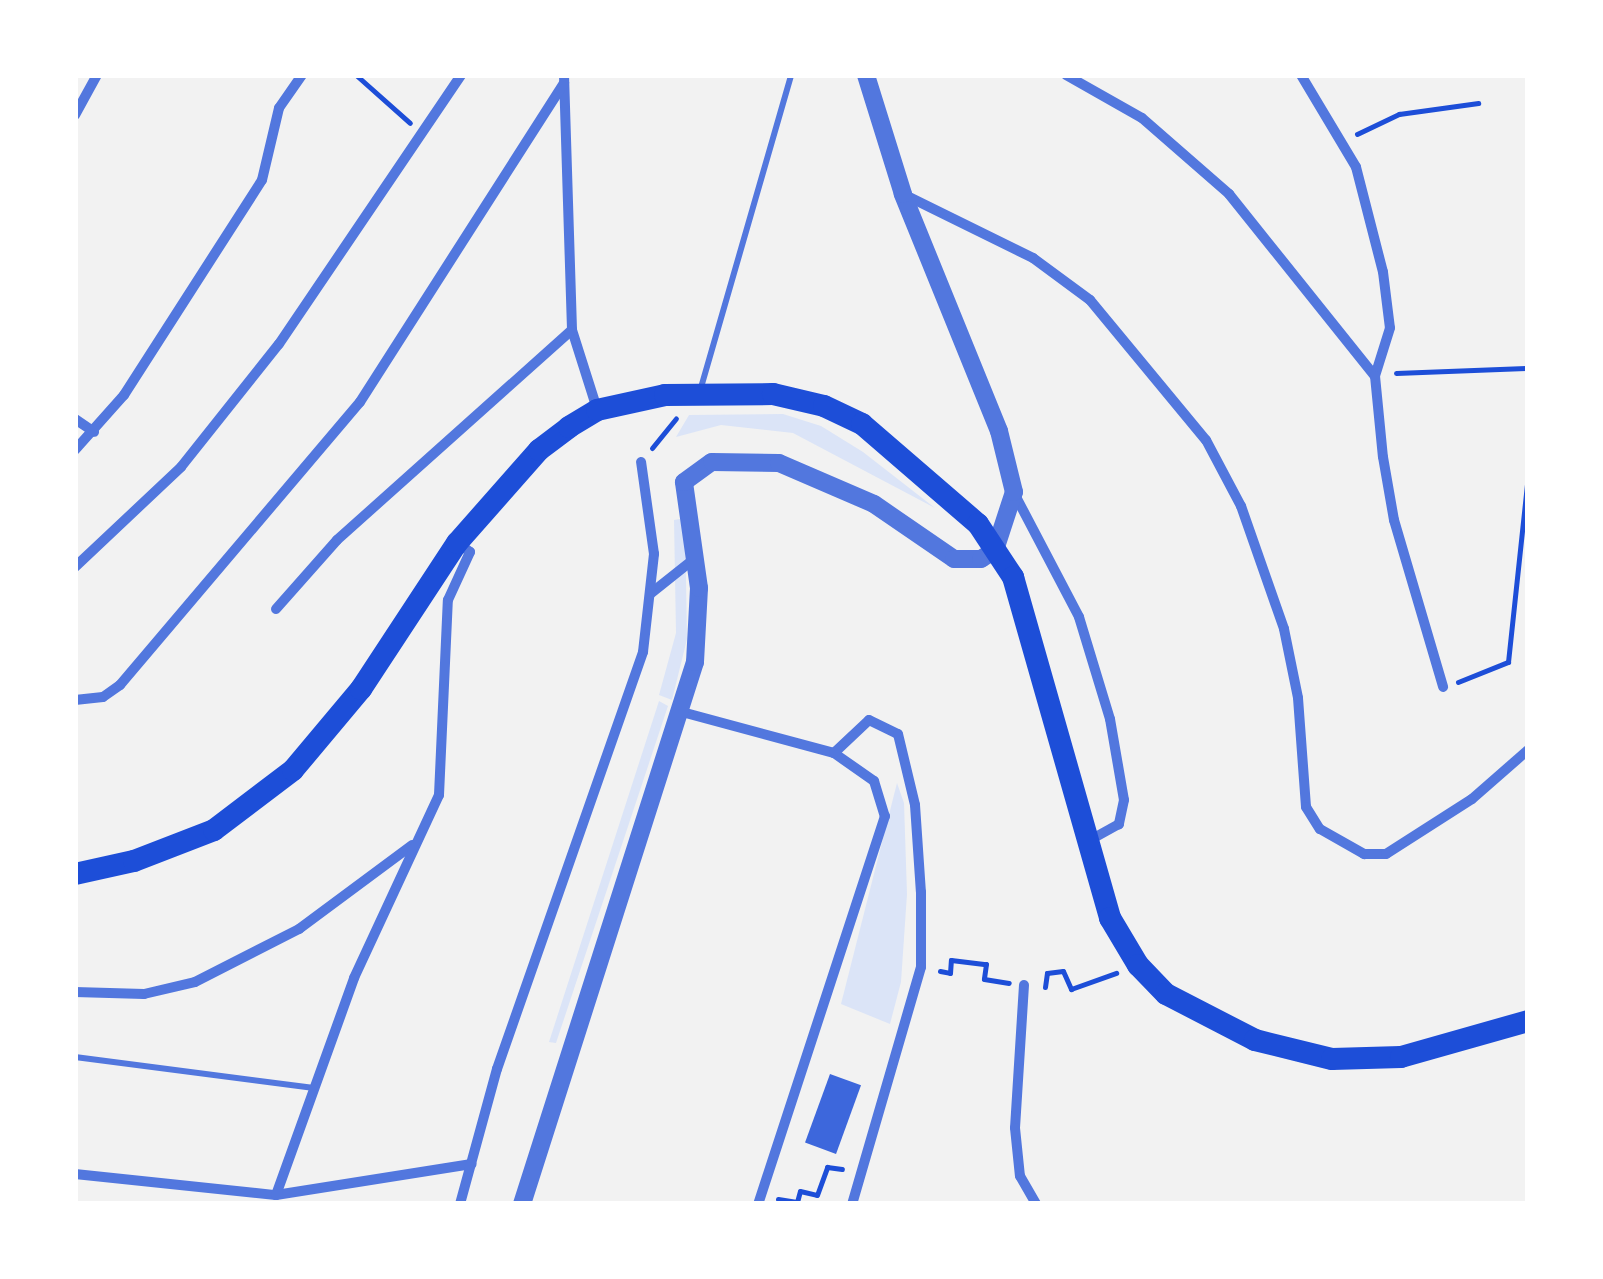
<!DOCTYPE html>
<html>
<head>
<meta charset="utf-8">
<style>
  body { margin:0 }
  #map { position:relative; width:1603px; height:1279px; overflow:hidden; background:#f2f2f2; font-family:"DejaVu Sans",sans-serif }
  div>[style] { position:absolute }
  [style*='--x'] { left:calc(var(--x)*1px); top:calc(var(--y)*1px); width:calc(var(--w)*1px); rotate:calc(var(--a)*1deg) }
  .green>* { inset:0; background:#dbe4f7 }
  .building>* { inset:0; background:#3d67dc; transform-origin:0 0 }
  .path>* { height:5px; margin:-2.5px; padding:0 2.5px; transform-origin:2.5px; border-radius:2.5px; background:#1d4ed8 }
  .service>* { height:6px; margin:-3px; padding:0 3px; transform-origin:3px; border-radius:3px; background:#5277de }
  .minor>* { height:10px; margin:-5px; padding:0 5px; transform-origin:5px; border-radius:5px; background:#5277de }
  .tertiary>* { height:18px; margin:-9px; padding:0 9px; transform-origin:9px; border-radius:9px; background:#5277de }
  .trunk>* { height:22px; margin:-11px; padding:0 11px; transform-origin:11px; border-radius:11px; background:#1d4ed8 }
  span { translate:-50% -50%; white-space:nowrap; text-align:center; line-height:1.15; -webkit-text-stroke:10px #fff; paint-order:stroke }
  .frame { position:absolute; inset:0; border:78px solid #fff; pointer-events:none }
</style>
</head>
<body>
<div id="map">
  <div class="green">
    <i style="clip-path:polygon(783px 414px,821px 426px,863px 452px,935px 508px,793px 433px,721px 425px,676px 437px,689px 415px)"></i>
    <i style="clip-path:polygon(685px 518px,687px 639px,672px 700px,659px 695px,676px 633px,674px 520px)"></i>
    <i style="clip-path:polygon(659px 701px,668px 706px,556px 1043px,549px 1042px)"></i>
    <i style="clip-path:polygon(897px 783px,904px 803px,907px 894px,901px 982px,890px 1024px,841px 1004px)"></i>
  </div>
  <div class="building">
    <i style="left:830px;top:1074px;width:33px;height:73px;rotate:20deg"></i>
  </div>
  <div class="path">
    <i style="--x:356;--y:75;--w:72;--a:41.6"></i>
    <i style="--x:1357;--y:134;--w:47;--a:-25.5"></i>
    <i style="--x:1399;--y:114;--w:80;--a:-7.9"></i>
    <i style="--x:1396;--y:373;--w:132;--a:-2.2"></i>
    <i style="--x:652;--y:448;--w:38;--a:-51"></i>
    <i style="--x:1458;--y:682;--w:54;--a:-21.8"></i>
    <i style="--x:1508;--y:662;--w:187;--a:-83.9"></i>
    <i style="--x:940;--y:971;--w:10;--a:11"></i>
    <i style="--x:950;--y:973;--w:13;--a:-86"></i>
    <i style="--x:951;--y:960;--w:35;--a:7"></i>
    <i style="--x:986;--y:964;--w:15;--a:98"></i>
    <i style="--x:984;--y:979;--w:25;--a:9"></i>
    <i style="--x:1045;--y:987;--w:14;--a:-82"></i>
    <i style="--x:1047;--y:973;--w:16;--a:-7"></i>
    <i style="--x:1063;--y:971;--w:20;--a:66"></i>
    <i style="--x:1071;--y:989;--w:48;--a:-19.6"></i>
    <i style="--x:778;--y:1199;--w:19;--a:9"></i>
    <i style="--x:797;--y:1202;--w:11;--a:-75"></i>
    <i style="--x:800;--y:1191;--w:17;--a:13"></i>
    <i style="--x:817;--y:1195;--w:30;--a:-70"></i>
    <i style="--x:827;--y:1167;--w:15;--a:8"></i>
  </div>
  <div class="service">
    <i style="--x:700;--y:391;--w:329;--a:-73.9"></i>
    <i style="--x:75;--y:1057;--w:241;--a:7.4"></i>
  </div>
  <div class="minor">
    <i style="--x:564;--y:75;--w:255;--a:88.2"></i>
    <i style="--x:572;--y:330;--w:83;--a:72.4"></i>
    <i style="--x:1066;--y:75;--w:87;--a:29.5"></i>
    <i style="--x:1142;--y:118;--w:116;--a:41.1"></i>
    <i style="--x:1229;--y:194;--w:233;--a:51.3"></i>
    <i style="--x:1301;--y:75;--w:107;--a:59.1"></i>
    <i style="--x:1356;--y:167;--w:108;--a:75.6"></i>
    <i style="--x:1383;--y:272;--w:56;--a:82.9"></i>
    <i style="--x:1390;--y:328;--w:50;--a:107.4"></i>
    <i style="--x:1375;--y:376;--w:81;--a:84.4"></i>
    <i style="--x:1383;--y:457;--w:64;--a:80.1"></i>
    <i style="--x:1394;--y:520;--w:174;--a:73.6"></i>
    <i style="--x:75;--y:115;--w:46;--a:-61.2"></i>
    <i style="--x:903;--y:194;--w:145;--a:26.2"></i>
    <i style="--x:1033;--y:258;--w:71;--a:36.4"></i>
    <i style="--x:1090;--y:300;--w:182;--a:50.4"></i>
    <i style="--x:1206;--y:440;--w:75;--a:62.1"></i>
    <i style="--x:1241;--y:506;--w:130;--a:70.7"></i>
    <i style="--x:1284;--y:629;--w:70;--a:78.5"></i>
    <i style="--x:1298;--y:698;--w:109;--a:85.8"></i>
    <i style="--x:1306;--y:807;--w:26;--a:58"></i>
    <i style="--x:1320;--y:829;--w:51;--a:29.6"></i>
    <i style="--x:1364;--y:854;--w:22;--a:0"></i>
    <i style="--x:1386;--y:854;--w:102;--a:-32.6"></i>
    <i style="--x:1472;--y:799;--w:74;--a:-41.2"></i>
    <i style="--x:75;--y:419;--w:23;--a:34"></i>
    <i style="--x:75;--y:450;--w:74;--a:-48.3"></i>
    <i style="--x:124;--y:395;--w:255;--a:-57.3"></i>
    <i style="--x:262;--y:180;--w:74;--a:-76.7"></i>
    <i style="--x:279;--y:108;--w:40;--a:-55.1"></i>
    <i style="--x:1014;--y:493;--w:140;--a:62.3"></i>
    <i style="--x:1079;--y:617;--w:107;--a:73.1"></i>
    <i style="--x:1110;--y:719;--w:82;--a:80.2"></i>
    <i style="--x:1124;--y:800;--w:25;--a:102"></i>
    <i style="--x:1119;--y:824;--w:33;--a:151"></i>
    <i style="--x:75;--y:567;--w:146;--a:-43.3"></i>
    <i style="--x:181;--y:467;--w:157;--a:-51.5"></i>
    <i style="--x:279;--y:344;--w:325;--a:-55.9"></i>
    <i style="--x:650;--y:594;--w:56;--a:-38.5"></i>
    <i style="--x:276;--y:609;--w:92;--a:-48.5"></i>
    <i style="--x:337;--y:540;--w:315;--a:-41.8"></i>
    <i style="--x:75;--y:700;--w:28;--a:-6"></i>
    <i style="--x:103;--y:697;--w:21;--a:-35"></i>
    <i style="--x:120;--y:685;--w:371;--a:-49.7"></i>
    <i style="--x:360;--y:402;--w:379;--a:-57.4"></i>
    <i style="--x:682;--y:712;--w:157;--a:15.1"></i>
    <i style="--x:834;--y:753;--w:49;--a:35"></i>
    <i style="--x:874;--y:781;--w:37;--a:73"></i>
    <i style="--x:885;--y:816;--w:408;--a:108.1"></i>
    <i style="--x:834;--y:753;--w:48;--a:-43.3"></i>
    <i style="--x:869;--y:720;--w:32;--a:26"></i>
    <i style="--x:898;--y:734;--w:73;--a:76.5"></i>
    <i style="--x:915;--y:805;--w:87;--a:86.1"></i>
    <i style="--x:921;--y:892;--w:75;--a:90"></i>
    <i style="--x:921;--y:967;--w:247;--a:106.2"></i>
    <i style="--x:1024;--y:985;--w:143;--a:93.6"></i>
    <i style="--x:1015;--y:1128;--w:48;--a:84.1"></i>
    <i style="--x:1020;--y:1176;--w:32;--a:60"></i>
    <i style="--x:75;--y:992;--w:69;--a:1.7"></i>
    <i style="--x:144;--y:994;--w:52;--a:-13.2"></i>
    <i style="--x:195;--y:982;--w:117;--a:-27"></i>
    <i style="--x:299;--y:929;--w:141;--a:-36.6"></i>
    <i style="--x:75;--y:1174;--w:202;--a:6"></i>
    <i style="--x:276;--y:1195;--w:198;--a:-9"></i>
    <i style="--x:276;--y:1195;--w:231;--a:-70.2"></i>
    <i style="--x:354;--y:978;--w:202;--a:-65.1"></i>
    <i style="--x:439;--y:795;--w:195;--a:-87.4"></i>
    <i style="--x:448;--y:600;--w:53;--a:-65.4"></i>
    <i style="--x:470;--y:552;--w:15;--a:-143"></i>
    <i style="--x:460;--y:1204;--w:140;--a:-74.7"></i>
    <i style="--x:497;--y:1069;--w:442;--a:-70.7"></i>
    <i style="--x:643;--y:652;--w:99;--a:-83.6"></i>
    <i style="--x:654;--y:554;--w:93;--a:-98"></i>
  </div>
  <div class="tertiary">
    <i style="--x:522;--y:1204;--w:569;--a:-72.3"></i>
    <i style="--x:695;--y:662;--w:74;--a:-86.9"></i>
    <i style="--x:699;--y:588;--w:107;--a:-98.1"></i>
    <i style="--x:684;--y:482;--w:34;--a:-36"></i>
    <i style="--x:712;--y:462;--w:67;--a:0.9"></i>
    <i style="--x:779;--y:463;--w:103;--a:23.3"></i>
    <i style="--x:874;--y:504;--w:97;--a:34.5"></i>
    <i style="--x:954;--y:559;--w:27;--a:0"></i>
    <i style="--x:981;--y:559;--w:17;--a:-33"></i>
    <i style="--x:995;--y:550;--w:61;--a:-71.9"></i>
    <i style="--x:1014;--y:492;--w:63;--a:-103.8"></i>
    <i style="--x:999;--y:431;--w:256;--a:-112.1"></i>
    <i style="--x:903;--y:194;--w:125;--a:-107.3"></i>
  </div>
  <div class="trunk">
    <i style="--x:75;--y:874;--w:60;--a:-12.4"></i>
    <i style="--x:134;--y:861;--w:86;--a:-21.2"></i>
    <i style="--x:214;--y:830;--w:99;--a:-37.2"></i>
    <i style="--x:293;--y:770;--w:106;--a:-50"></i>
    <i style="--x:361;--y:689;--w:175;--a:-56.7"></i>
    <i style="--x:457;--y:543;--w:124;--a:-48.6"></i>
    <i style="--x:539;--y:450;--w:38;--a:-37"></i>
    <i style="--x:569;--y:427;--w:33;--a:-31"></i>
    <i style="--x:597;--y:410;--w:70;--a:-12.4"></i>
    <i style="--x:665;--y:395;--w:108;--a:-0.5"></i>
    <i style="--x:773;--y:394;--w:52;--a:13.2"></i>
    <i style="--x:824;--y:406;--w:42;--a:25.3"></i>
    <i style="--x:862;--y:424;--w:153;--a:40.8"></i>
    <i style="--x:978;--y:524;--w:64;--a:56.6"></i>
    <i style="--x:1013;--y:577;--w:355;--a:74.1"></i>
    <i style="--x:1110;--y:918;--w:55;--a:59.2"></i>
    <i style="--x:1138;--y:965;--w:40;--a:46"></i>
    <i style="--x:1166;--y:994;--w:100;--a:27.3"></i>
    <i style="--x:1255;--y:1040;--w:79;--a:13.9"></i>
    <i style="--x:1332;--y:1059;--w:69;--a:-1.7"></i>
    <i style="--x:1401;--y:1057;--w:132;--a:-15.8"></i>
  </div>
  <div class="frame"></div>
</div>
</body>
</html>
